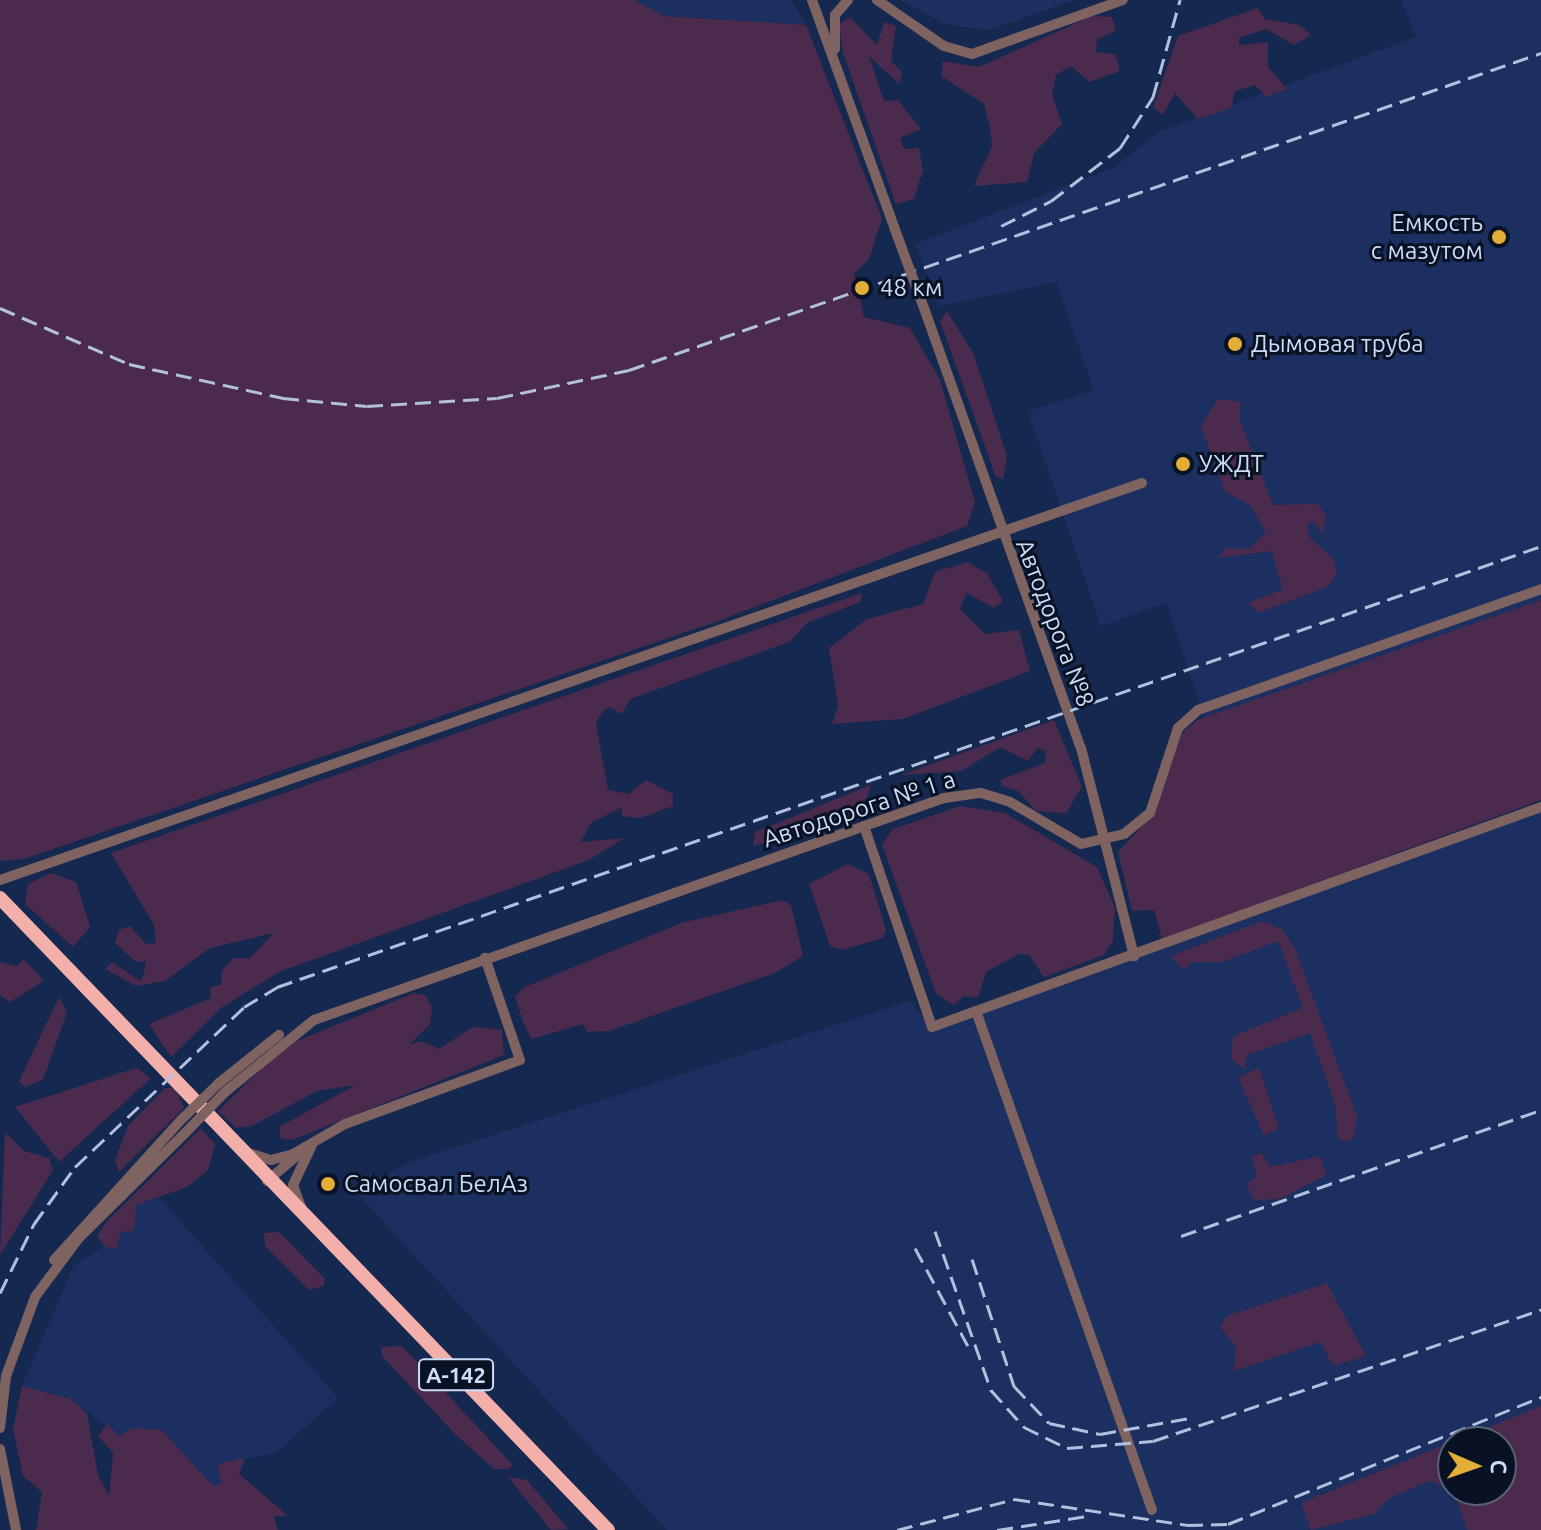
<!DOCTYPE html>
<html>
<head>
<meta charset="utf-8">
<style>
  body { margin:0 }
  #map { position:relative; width:1541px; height:1530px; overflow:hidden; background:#152850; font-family:Ubuntu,sans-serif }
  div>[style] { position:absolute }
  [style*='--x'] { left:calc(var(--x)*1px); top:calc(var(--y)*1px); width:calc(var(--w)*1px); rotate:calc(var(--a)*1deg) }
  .built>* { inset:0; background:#1b3060 }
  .green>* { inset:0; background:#4a2a4d }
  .minor>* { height:10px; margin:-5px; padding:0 5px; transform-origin:5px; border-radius:5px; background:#7e6361 }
  .highway>* { height:14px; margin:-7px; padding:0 7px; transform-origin:7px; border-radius:7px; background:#f3b0ab }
  .rail>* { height:3px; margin-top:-1.5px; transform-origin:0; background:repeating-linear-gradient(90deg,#b1c0dc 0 16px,transparent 0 24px) }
  .minor-bridge>* { height:10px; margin:-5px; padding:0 5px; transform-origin:5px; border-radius:5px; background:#7e6361 }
  .dots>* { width:22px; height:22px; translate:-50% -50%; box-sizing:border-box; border:4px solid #091224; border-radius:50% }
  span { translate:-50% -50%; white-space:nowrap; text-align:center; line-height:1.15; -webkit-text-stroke:6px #091224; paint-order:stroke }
  .shield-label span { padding:2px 6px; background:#091224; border:2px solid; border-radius:6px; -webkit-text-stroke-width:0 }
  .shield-label { font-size:22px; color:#cedcf6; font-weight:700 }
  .poi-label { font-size:24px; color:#cedcf6 }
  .right { translate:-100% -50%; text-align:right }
  .left { translate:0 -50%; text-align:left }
  .street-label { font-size:24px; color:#cedcf6 }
  .north { position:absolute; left:1437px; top:1426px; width:80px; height:80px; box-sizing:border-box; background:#091224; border:2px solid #586378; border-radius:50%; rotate:92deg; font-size:22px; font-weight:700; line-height:32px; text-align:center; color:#cedcf6 }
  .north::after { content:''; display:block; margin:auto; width:28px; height:36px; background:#e3ae35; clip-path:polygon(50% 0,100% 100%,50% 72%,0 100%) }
</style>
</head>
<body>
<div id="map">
  <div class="built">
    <i style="clip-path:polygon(634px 0,792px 0,806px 25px,664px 16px)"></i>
    <i style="clip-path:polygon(900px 0,1075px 0,989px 30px,944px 24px)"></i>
    <i style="clip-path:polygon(1401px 0,1541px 0,1541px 618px,1209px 733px,1166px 603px,1101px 626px,1028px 411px,1094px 390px,1056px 282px,939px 306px,915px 244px,1113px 168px,1161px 131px,1416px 37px)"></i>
    <i style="clip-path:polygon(evenodd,1541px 804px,1541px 1530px,667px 1530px,354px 1190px,413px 1161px,909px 1001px,933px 1026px,1541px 804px,1453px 1442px,1501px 1442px,1501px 1490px,1453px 1490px,1453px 1442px)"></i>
    <i style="clip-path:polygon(156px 1194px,338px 1398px,276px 1453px,217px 1464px,223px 1483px,213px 1486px,162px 1430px,120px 1437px,71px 1399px,22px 1386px,74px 1265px,104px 1246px,116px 1249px,121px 1232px,134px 1231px,135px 1205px)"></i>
  </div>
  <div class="green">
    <i style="clip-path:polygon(0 0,634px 0,664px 16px,806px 25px,882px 219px,869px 259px,854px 274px,864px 317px,910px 328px,940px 380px,975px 502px,967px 526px,718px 621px,24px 859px,0 861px)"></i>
    <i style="clip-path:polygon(1258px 8px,1265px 19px,1299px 25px,1311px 35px,1294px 45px,1266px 29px,1239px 38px,1239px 45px,1268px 42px,1268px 67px,1287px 89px,1266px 97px,1255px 85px,1235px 91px,1231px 108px,1198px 119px,1175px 93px,1163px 115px,1153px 107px,1178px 36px)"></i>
    <i style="clip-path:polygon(1092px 16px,1112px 17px,1116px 31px,1097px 39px,1096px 52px,1115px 54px,1120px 71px,1089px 82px,1071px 66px,1056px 75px,1052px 95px,1062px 124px,1034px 153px,1027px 182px,974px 186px,992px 146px,990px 128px,984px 104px,941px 76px,943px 61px,979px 67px)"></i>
    <i style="clip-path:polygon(850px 17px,877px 45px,884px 22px,896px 26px,891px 61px,902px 72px,899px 84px,869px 56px,884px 101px,898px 100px,921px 129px,900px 138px,904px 149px,919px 148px,923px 170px,914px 199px,896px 204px,843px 53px,839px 24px)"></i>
    <i style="clip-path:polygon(947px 311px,973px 353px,1007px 456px,1003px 479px,996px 477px,940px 321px)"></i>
    <i style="clip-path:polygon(1218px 399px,1241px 402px,1239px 418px,1273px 505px,1318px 504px,1326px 516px,1323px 533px,1312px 521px,1307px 526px,1310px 538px,1333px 558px,1337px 573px,1329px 586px,1258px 613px,1248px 603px,1283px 589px,1271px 551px,1218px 558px,1226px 548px,1249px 549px,1266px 532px,1250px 505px,1225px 492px,1201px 426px)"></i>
    <i style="clip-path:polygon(967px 562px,987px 573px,1003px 601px,994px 608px,967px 593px,960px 609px,985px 634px,1019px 630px,1030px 671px,903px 719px,832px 724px,838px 706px,829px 648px,867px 619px,923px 604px,935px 572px)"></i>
    <i style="clip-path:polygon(862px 593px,860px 602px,807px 623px,789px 642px,630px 699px,622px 714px,609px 707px,601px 714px,596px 723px,608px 790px,629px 794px,646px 780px,673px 794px,673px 806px,640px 818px,622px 816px,622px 807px,591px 823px,581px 842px,624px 838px,589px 860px,279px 972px,221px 1008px,171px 1057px,149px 1024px,211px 998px,210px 988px,222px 984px,221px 972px,233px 958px,250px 958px,274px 933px,210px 948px,165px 981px,136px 986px,105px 969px,112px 962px,140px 981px,144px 973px,146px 961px,136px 962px,115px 943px,119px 930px,130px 926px,146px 944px,156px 943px,154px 925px,111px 853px)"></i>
    <i style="clip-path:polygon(1541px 600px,1541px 800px,1162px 939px,1154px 910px,1132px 911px,1118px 852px,1156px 811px,1177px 738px,1197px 720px)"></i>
    <i style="clip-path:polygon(1054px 720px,1082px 787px,1066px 813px,1036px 811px,1018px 791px,1002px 786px,1000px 780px,1045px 763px,1046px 751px,1037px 748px,1028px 761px,1000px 747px,962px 771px,901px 775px)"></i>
    <i style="clip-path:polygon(871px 785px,862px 813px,753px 846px,755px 832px)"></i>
    <i style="clip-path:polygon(961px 806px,1005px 813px,1097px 867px,1115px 908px,1113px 941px,1104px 955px,1044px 977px,1029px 955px,1019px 954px,986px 972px,978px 998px,964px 996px,954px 1005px,936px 994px,882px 845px,893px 829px)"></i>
    <i style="clip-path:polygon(848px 864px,869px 874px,886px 930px,883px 938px,842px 950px,830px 946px,809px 884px)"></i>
    <i style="clip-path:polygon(51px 873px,76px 882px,90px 927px,73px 947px,25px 904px,28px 884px)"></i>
    <i style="clip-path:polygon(783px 900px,791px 905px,803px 956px,775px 973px,609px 1031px,587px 1032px,583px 1024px,532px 1039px,523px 1022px,515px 996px,525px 987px,681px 923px)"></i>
    <i style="clip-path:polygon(1262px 921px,1282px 929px,1295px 949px,1357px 1116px,1354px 1138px,1346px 1142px,1337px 1137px,1336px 1108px,1310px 1033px,1247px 1055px,1245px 1069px,1231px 1059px,1233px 1036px,1303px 1008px,1278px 941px,1222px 962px,1191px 962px,1184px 971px,1171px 956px)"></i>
    <i style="clip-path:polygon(24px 959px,44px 981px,10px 1002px,0 995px,0 962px,17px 966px)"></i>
    <i style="clip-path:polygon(414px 993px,425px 995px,432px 1008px,430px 1024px,409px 1045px,421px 1041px,439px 1049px,473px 1027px,494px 1029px,502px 1030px,504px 1055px,292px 1140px,281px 1139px,279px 1127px,356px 1085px,317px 1091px,252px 1126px,236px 1128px,218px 1111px,285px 1046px)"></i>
    <i style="clip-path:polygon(59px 997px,67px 1012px,43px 1080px,25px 1087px,19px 1081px)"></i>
    <i style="clip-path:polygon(136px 1068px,151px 1078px,59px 1162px,15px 1107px)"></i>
    <i style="clip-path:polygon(1259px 1068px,1279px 1128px,1264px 1136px,1238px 1077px)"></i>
    <i style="clip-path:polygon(165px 1088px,175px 1088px,184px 1108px,119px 1172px,115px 1160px,128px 1126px)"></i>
    <i style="clip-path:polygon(201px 1128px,215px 1144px,208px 1170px,187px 1187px,136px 1205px,134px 1231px,121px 1232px,116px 1250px,104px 1246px,97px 1236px,107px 1221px)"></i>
    <i style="clip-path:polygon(5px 1132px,24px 1151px,49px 1158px,53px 1170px,0 1255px)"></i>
    <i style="clip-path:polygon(1261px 1153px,1271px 1167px,1320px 1156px,1326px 1175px,1280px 1199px,1254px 1200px,1247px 1185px,1257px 1176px,1252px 1156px)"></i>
    <i style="clip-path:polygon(279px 1232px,325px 1279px,324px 1286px,309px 1290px,265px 1246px,264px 1233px)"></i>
    <i style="clip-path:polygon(1327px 1283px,1366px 1356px,1333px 1366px,1320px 1342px,1234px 1371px,1236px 1347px,1220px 1327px,1227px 1316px)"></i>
    <i style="clip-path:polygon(402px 1346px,513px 1465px,509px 1469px,494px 1469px,455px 1434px,382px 1356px,381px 1347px)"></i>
    <i style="clip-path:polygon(22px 1386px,71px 1399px,87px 1413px,98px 1475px,109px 1496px,113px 1453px,98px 1436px,107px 1424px,120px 1436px,133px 1428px,162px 1430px,213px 1486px,222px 1483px,217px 1464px,245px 1458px,239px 1474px,288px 1516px,274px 1516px,278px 1530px,36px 1530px,42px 1492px,23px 1476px,13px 1429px)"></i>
    <i style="clip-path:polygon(1541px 1406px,1541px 1530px,1467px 1530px,1453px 1490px,1501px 1490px,1501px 1442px,1453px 1442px,1453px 1489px,1429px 1481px,1390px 1498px,1374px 1514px,1311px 1530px,1301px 1503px)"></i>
    <i style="clip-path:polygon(508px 1477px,527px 1480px,568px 1529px,551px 1530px)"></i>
  </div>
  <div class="minor">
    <i style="--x:812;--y:0;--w:241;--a:70.1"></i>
    <i style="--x:877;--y:0;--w:81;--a:34.5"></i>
    <i style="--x:944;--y:46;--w:29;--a:16"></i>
    <i style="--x:972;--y:54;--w:160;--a:-19.7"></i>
    <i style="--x:835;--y:49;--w:34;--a:-90"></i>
    <i style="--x:835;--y:15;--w:20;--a:-49"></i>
    <i style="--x:924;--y:308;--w:467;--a:70.4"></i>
    <i style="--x:1081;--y:748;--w:215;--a:75.7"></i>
    <i style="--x:864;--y:826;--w:212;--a:71.3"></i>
    <i style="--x:932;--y:1027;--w:648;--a:-19.86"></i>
    <i style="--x:0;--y:880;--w:1209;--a:-19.17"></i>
    <i style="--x:976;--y:1011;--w:529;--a:70.57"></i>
    <i style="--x:219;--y:1083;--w:77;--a:-38.7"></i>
    <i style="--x:225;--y:1092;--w:114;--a:-39"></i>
    <i style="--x:314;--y:1020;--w:668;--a:-19.41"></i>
    <i style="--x:944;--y:798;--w:37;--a:-8"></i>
    <i style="--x:981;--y:793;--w:30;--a:17"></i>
    <i style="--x:1010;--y:802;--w:82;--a:30.6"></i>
    <i style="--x:1081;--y:844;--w:44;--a:-13.1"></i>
    <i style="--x:1124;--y:834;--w:33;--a:-39"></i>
    <i style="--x:1150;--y:813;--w:89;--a:-71.8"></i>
    <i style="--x:1178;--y:728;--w:27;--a:-42"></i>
    <i style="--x:1198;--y:710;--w:364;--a:-19.4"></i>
    <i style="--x:248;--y:1153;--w:24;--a:17"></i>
    <i style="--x:271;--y:1160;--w:23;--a:-15"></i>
    <i style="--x:293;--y:1154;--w:60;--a:-30"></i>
    <i style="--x:345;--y:1124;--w:186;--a:-20.1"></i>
    <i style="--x:520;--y:1060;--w:108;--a:-108.9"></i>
    <i style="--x:267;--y:1181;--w:42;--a:-40.2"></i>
    <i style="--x:301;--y:1207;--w:23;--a:-110"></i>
    <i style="--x:293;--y:1185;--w:44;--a:-64.6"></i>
    <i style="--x:54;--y:1260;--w:190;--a:-47.8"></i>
    <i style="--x:0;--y:1428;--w:52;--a:-83.4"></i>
    <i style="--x:6;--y:1376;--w:84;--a:-69.8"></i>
    <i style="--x:35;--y:1297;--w:72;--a:-53.4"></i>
    <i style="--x:78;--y:1239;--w:158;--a:-44.7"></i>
    <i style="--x:0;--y:1449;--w:83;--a:78.8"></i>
  </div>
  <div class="highway">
    <i style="--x:0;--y:898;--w:877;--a:46.11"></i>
  </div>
  <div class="rail">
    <i style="--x:1001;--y:226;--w:56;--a:-26.6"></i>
    <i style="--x:1051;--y:201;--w:87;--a:-37.5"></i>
    <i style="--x:1120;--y:148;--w:61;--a:-57.1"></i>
    <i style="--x:1153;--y:97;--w:101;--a:-74.4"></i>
    <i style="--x:0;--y:308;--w:141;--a:23.5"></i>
    <i style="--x:129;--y:364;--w:158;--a:12.4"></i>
    <i style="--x:283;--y:398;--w:84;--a:5.4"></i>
    <i style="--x:367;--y:406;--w:130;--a:-3.5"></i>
    <i style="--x:497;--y:398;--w:135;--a:-12"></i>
    <i style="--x:629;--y:370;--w:966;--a:-19.17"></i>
    <i style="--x:935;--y:1231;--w:169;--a:70.6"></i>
    <i style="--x:991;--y:1390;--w:50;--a:48.3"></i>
    <i style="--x:1024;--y:1427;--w:48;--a:26"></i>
    <i style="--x:1067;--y:1448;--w:86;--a:-4.7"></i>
    <i style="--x:1153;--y:1441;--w:410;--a:-18.7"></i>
    <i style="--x:1181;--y:1236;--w:381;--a:-19.3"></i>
    <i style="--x:915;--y:1248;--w:111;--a:61.6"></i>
    <i style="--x:972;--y:1259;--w:134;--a:71.7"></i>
    <i style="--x:1014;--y:1386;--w:51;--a:46.6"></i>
    <i style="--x:1049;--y:1423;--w:52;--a:12.2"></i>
    <i style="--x:1100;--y:1434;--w:91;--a:-10.1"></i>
    <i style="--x:0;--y:1293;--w:77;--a:-63.8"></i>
    <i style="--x:34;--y:1224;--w:70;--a:-54.3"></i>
    <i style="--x:75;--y:1167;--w:233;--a:-43.4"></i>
    <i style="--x:244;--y:1007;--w:39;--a:-31"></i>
    <i style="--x:277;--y:987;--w:1339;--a:-19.23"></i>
    <i style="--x:897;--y:1530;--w:121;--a:-14.8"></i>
    <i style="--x:1014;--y:1499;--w:175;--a:8.5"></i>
    <i style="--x:1187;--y:1525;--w:41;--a:-1.4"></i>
    <i style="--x:1228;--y:1524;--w:338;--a:-22.1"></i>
    <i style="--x:997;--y:1530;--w:91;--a:-8.8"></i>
  </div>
  <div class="minor-bridge">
    <i style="--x:894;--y:227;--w:86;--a:69.7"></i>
    <i style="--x:182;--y:1119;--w:52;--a:-44.2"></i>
    <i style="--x:190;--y:1128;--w:50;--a:-45.8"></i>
  </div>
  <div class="dots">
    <i style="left:1499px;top:237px;background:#e3ae35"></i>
    <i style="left:862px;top:288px;background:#e3ae35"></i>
    <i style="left:1235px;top:344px;background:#e3ae35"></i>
    <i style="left:1183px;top:464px;background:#e3ae35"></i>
    <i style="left:328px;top:1184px;background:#e3ae35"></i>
  </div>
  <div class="shield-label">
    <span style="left:456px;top:1375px">А-142</span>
  </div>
  <div class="poi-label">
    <span class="right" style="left:1483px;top:237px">Емкость<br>с мазутом</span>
    <span class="left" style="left:880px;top:288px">48 км</span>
    <span class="left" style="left:1251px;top:344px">Дымовая труба</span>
    <span class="left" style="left:1199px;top:464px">УЖДТ</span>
    <span class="left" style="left:344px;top:1184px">Самосвал БелАз</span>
  </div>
  <div class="street-label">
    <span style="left:1055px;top:623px;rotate:69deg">Автодорога №8</span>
    <span style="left:859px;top:809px;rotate:-18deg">Автодорога № 1 а</span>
  </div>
  <div class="north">С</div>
</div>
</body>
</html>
